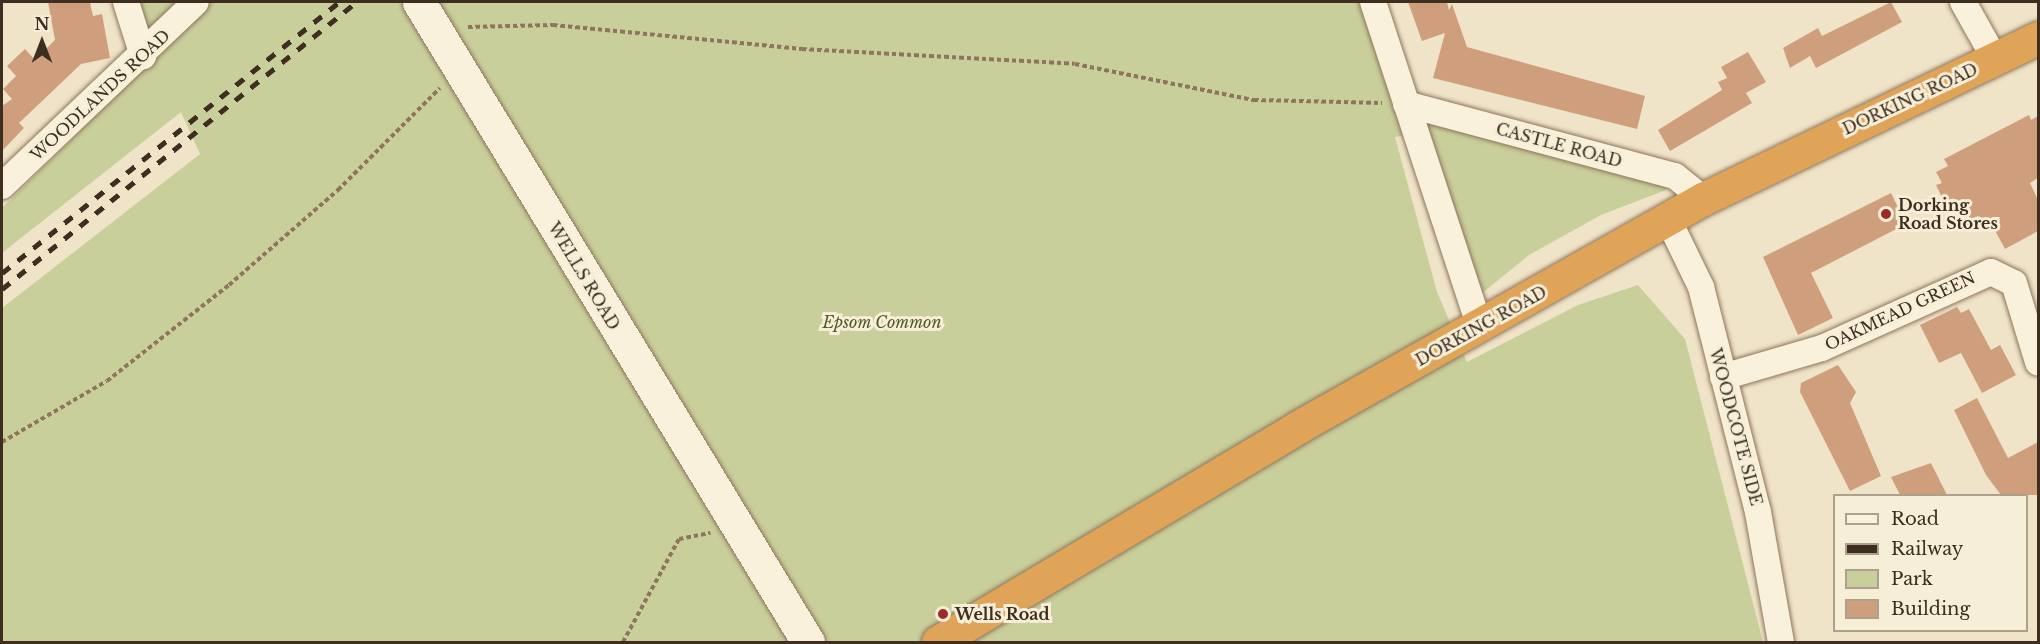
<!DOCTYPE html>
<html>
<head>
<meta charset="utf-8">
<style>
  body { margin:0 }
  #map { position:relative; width:2040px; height:644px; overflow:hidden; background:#f0e4c8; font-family:"Libre Baskerville",serif }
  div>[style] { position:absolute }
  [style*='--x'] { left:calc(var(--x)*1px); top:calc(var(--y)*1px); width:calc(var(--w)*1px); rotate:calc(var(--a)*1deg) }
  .green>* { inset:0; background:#c9cf9b }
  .building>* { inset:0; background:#cf9f7d }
  .path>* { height:4px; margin-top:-2px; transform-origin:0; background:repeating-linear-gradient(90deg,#8d765c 0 4.5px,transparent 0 7.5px) }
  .roads { filter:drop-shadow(0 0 2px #8d765c) drop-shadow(0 0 2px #8d765c) }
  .street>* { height:26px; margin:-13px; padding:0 13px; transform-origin:13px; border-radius:13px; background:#faf1dc }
  .secondary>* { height:33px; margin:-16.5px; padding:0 16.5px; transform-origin:16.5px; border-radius:16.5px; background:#faf1dc }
  .highway>* { height:33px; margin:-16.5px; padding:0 16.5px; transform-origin:16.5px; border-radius:16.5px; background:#e0a458 }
  .rail>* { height:4.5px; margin-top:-2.25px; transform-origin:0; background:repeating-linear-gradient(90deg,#3d2e20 0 10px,transparent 0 20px) }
  .dots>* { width:16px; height:16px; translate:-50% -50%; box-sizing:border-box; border:3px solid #f7eed8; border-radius:50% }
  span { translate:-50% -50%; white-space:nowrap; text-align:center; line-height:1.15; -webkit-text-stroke:6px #f7eed8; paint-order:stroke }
  .street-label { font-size:16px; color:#3d2e20 }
  .poi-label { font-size:16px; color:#3d2e20; font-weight:700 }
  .left { translate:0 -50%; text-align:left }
  .park-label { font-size:16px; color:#4d5a26; font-style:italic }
  .frame { position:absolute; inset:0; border:3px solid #3d2e20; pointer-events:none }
  .legend { position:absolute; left:1833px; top:494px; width:195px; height:138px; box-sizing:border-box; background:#f7eed8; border:2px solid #ada18e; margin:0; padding:8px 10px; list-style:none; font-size:18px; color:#3d2e20 }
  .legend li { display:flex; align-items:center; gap:12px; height:30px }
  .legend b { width:30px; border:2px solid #ada18e }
  .north { position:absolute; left:12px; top:12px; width:60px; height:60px; -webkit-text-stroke:4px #f7eed8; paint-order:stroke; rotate:0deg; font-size:16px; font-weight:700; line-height:24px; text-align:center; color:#3d2e20 }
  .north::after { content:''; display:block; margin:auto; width:21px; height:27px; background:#3d2e20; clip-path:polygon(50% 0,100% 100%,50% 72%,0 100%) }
</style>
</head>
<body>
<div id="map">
  <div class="green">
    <i style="clip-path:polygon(137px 2px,1364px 2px,1409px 135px,1395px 137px,1437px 292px,1467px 362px,1578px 305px,1638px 285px,1685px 339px,1763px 642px,2px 642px,2px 308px,200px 154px,181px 112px,2px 253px,2px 208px,153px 59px)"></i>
    <i style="clip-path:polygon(1431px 119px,1664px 183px,1666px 190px,1601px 215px,1529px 255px,1481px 294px,1425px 130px)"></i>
  </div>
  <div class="building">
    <i style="clip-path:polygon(48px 2px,90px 2px,93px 16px,102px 14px,110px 58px,81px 64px,19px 123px,24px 128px,2px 151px,2px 106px,12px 99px,3px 89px,16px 76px,7px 66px,25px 49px,35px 60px,55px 40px)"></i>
    <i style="clip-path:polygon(1408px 2px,1447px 2px,1449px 10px,1452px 4px,1467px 47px,1645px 96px,1637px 129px,1433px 78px,1445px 33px,1422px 41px)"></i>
    <i style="clip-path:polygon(1891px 2px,1902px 22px,1816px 68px,1810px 56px,1790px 68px,1783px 48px,1818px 28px,1822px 36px)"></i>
    <i style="clip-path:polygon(1748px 52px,1766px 82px,1746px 93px,1752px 103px,1670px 151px,1658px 130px,1722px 90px,1718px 82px,1727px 78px,1721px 67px)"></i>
    <i style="clip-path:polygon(2029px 115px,2031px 120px,2038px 116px,2038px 178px,2030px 183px,2038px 200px,2038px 231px,2005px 249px,1991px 223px,1984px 227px,1978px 216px,1964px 223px,1961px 216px,1953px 220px,1936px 185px,1942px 183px,1936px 172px,1948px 166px,1944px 159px)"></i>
    <i style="clip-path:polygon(1891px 193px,1906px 224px,1811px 273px,1833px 318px,1798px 335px,1763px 257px)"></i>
    <i style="clip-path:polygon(1957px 307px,1961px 313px,1969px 309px,1991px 350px,2000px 345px,2016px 375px,1982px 393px,1961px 353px,1939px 363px,1920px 325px)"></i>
    <i style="clip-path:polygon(1838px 365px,1856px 392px,1850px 403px,1881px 476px,1850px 491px,1800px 392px,1801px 383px)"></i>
    <i style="clip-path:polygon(1977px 398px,2008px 458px,2038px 442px,2038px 495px,2001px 495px,1986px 475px,1954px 410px)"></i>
    <i style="clip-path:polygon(1931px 463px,1947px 495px,1900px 495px,1891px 477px)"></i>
  </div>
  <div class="path">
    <i style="--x:468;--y:27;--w:85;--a:-1.3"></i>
    <i style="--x:553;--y:25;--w:250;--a:5.5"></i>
    <i style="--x:802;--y:49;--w:273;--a:3.1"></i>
    <i style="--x:1075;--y:64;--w:183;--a:11.4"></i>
    <i style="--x:1254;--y:100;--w:128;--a:1.3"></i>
    <i style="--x:2;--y:442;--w:121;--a:-30.2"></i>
    <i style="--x:107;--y:381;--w:155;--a:-38.2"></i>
    <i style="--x:229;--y:285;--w:145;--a:-41.1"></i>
    <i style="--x:338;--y:190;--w:144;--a:-45"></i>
    <i style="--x:623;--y:642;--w:117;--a:-61.5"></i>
    <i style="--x:679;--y:539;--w:32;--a:-11"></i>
  </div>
  <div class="roads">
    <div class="street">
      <i style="--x:126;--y:2;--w:57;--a:72.5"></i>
      <i style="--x:1373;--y:2;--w:342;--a:71.8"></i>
      <i style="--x:1963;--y:2;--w:65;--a:60.7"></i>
      <i style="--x:1406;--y:104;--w:278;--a:15"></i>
      <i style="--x:1675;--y:176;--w:36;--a:39"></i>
      <i style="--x:2;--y:186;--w:267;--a:-43.5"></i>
      <i style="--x:1668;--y:219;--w:76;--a:64.1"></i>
      <i style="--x:1701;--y:287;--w:232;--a:75.8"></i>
      <i style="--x:1758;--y:512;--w:132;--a:80"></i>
      <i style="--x:1723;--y:377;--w:103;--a:-16.3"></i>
      <i style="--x:1822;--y:348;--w:185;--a:-24.2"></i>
      <i style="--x:1991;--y:272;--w:25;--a:26"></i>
      <i style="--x:2014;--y:283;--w:83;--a:73.1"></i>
    </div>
    <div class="secondary">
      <i style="--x:419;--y:2;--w:749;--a:58.71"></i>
    </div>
    <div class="highway">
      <i style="--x:938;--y:642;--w:419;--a:-30.8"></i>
      <i style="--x:1298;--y:427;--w:465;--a:-29.4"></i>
      <i style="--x:1703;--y:199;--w:372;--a:-25.7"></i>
    </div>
  </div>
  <div class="rail">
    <i style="--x:2;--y:273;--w:432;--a:-38.8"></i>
    <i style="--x:2;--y:289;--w:457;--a:-39"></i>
  </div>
  <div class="dots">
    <i style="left:1886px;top:214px;background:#9e2a2b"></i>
    <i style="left:943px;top:614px;background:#9e2a2b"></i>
  </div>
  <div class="street-label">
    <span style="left:100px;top:95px;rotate:-43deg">WOODLANDS ROAD</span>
    <span style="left:1910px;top:99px;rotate:-25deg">DORKING ROAD</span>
    <span style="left:1559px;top:145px;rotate:15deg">CASTLE ROAD</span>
    <span style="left:584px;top:276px;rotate:59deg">WELLS ROAD</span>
    <span style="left:1900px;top:311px;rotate:-25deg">OAKMEAD GREEN</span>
    <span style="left:1481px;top:326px;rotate:-29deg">DORKING ROAD</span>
    <span style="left:1736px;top:427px;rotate:75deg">WOODCOTE SIDE</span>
  </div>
  <div class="poi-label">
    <span class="left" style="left:1898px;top:214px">Dorking<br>Road Stores</span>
    <span class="left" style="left:955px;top:614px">Wells Road</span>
  </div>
  <div class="park-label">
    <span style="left:882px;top:322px">Epsom Common</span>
  </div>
  <div class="frame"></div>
  <ul class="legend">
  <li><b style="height:8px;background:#faf1dc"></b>Road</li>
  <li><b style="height:8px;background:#3d2e20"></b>Railway</li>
  <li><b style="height:16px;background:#c9cf9b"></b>Park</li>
  <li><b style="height:16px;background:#cf9f7d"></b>Building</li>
  </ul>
  <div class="north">N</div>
</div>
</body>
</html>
